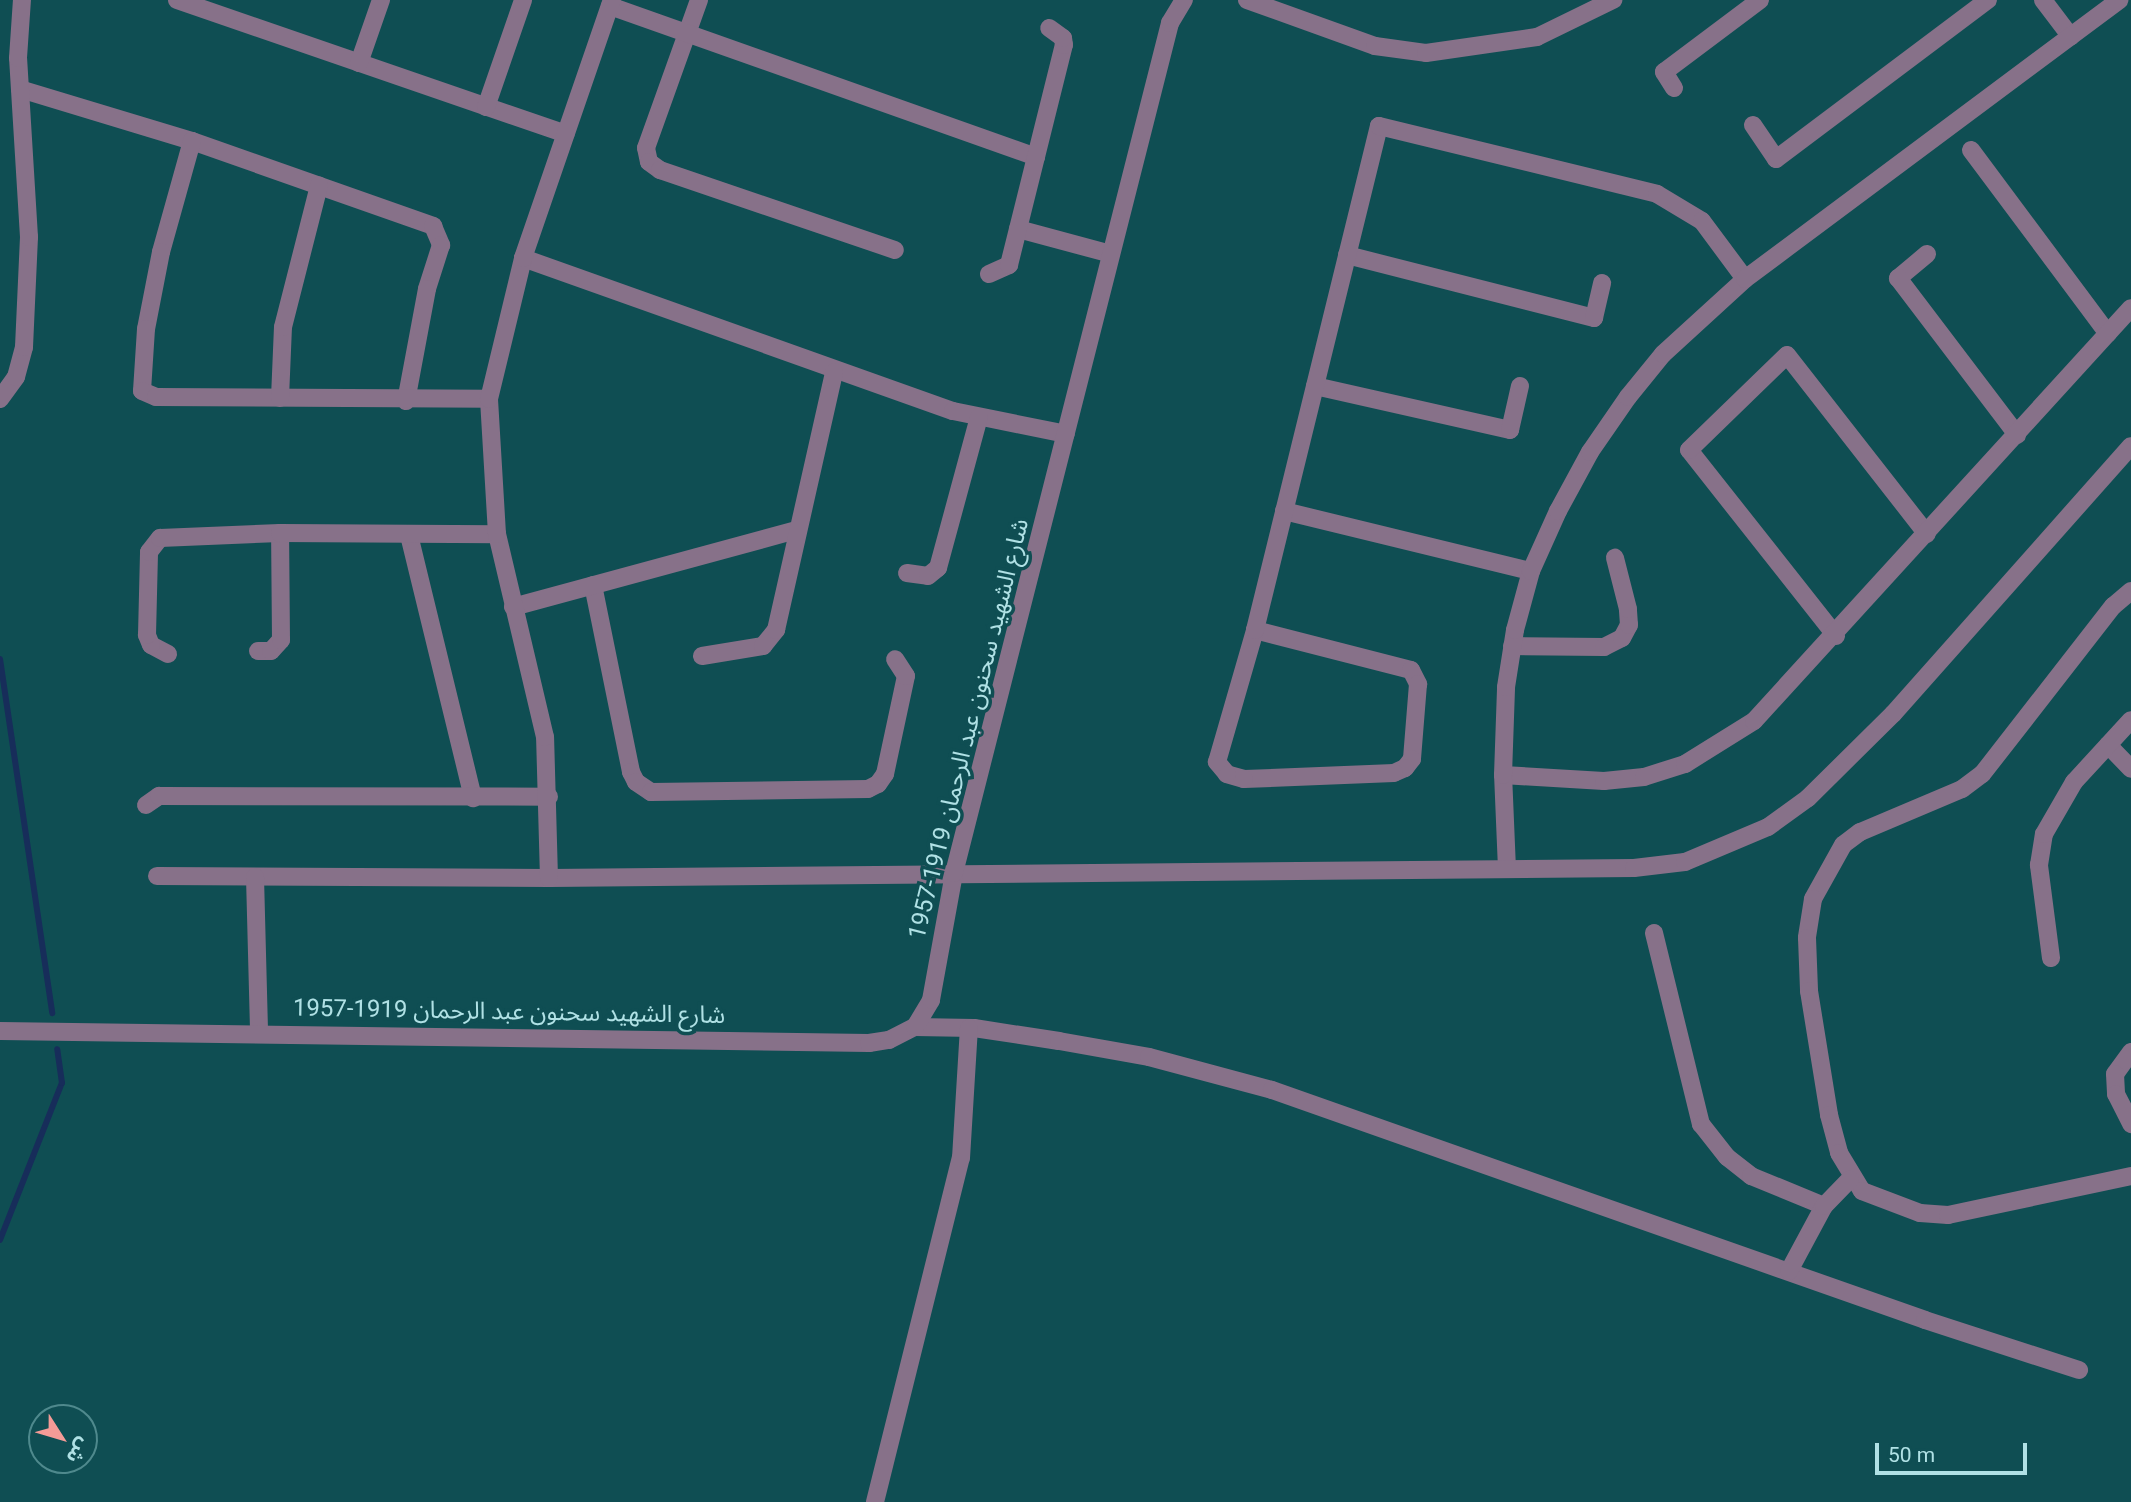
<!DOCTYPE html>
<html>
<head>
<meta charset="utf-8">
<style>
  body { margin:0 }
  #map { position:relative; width:2131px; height:1502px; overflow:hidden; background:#0f4e53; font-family:Roboto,"Noto Sans Arabic",sans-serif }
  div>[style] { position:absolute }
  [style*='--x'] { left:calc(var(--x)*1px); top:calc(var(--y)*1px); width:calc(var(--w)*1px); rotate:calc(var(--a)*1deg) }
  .stream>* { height:6px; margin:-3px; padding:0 3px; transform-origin:3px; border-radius:3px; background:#172d5a }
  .minor>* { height:18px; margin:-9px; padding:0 9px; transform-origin:9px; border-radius:9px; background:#877189 }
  span { translate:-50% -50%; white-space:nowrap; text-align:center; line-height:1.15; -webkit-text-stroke:7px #0f4e53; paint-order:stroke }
  .street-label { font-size:24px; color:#b0e1e5 }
  .north { position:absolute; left:28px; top:1404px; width:70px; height:70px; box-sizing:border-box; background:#0f4e53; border:2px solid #4f898d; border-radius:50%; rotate:127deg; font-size:19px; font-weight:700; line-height:28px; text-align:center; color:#b0e1e5 }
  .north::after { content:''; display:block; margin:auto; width:24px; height:32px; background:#f59b97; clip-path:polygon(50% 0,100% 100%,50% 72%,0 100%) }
  .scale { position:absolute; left:1875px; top:1443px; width:152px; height:32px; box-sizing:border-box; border:4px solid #b0e1e5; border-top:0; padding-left:9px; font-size:21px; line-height:24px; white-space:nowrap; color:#b0e1e5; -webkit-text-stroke:5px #0f4e53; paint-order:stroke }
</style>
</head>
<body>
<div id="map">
  <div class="stream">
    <i style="--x:0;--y:659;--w:358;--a:81.6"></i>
    <i style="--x:0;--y:1240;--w:169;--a:-68.5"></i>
    <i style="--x:62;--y:1083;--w:34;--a:-98"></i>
  </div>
  <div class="minor">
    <i style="--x:177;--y:0;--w:411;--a:19"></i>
    <i style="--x:699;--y:0;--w:157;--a:109.7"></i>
    <i style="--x:646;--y:148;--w:14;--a:78"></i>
    <i style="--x:649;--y:162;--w:14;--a:36"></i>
    <i style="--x:660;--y:170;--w:248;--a:18.8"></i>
    <i style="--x:1247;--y:0;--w:136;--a:19.8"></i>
    <i style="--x:1375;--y:46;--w:51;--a:7.8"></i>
    <i style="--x:1426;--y:53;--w:112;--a:-8.2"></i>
    <i style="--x:1537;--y:37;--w:85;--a:-26"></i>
    <i style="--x:2043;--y:0;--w:46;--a:52.9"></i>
    <i style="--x:610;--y:6;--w:452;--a:19.5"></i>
    <i style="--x:359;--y:63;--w:67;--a:-70.8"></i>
    <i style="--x:1674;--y:88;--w:19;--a:-122"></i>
    <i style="--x:1664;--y:72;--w:120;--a:-36.9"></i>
    <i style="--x:20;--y:89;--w:180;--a:16.8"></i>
    <i style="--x:192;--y:141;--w:256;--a:19.4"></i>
    <i style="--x:433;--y:226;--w:21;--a:67"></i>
    <i style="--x:441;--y:245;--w:46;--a:107.7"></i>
    <i style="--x:427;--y:289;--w:114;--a:100.6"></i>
    <i style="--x:486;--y:107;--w:113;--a:-70.9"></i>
    <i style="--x:1753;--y:125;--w:41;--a:55.9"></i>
    <i style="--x:1776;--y:159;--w:265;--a:-36.9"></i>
    <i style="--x:192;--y:141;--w:115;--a:105.6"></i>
    <i style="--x:161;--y:252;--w:78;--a:101"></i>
    <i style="--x:146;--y:329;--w:62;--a:93.7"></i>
    <i style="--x:142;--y:391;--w:15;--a:23"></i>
    <i style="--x:156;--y:397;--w:333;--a:0.3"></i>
    <i style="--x:1971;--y:150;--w:229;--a:53.3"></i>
    <i style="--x:1018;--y:229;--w:96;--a:15"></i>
    <i style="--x:1927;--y:254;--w:38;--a:140"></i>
    <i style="--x:1898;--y:278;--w:197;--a:52.8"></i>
    <i style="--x:1347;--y:255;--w:255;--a:14.3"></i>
    <i style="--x:1594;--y:318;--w:36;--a:-77"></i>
    <i style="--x:523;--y:258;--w:456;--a:19.6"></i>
    <i style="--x:953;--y:411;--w:115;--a:11.5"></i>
    <i style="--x:989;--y:274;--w:22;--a:-24"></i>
    <i style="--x:1009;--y:265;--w:227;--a:-76"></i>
    <i style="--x:1064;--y:45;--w:7;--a:-98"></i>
    <i style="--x:1063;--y:38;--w:17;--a:-144"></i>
    <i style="--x:1315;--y:386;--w:200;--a:12.7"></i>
    <i style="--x:1510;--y:430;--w:45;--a:-77.2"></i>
    <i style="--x:280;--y:398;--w:71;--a:-87.6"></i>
    <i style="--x:283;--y:327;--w:146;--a:-75.7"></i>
    <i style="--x:0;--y:399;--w:27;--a:-54"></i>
    <i style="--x:16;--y:377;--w:31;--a:-75"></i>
    <i style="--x:24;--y:347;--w:110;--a:-87.4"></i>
    <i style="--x:29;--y:237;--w:179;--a:-93.5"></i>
    <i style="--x:18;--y:58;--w:58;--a:-86.1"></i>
    <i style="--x:1284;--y:511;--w:254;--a:13.7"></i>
    <i style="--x:409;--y:535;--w:271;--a:76.3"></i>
    <i style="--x:907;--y:573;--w:21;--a:8"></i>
    <i style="--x:928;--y:576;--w:13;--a:-39"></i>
    <i style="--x:938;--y:568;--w:156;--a:-74.8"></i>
    <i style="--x:593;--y:585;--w:191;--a:78.5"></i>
    <i style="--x:631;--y:772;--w:11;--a:63"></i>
    <i style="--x:636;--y:782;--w:18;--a:34"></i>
    <i style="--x:651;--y:792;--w:217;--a:-0.8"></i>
    <i style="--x:868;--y:789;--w:11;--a:-27"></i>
    <i style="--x:878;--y:784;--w:12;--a:-55"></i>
    <i style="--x:885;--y:774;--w:100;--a:-77.9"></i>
    <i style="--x:906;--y:676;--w:20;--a:-123"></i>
    <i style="--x:2131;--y:591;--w:23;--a:140"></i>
    <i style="--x:2113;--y:606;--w:213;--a:127.9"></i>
    <i style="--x:1982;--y:774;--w:25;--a:143"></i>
    <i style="--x:1962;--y:789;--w:111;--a:157.1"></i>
    <i style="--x:1860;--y:832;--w:21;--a:143"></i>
    <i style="--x:1843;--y:845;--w:62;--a:119.1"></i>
    <i style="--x:1813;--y:899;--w:39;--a:99"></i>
    <i style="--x:1807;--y:938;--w:53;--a:87.8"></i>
    <i style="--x:1809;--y:991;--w:126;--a:80.8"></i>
    <i style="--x:1829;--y:1115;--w:39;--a:75"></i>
    <i style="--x:1839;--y:1153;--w:44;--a:58.8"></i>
    <i style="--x:1862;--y:1191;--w:62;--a:20.8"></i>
    <i style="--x:1920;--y:1213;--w:28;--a:4"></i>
    <i style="--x:1948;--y:1215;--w:187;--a:-12"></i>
    <i style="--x:513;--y:607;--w:293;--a:-15.2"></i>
    <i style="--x:1255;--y:630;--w:161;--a:14.4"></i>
    <i style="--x:1411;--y:670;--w:16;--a:63"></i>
    <i style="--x:1418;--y:684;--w:75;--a:94.6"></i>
    <i style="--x:1412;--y:759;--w:11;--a:128"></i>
    <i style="--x:1405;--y:768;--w:12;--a:156"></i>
    <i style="--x:1394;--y:773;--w:150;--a:177.7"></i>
    <i style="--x:1244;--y:779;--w:18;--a:-164"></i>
    <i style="--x:1227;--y:774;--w:16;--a:-130"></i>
    <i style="--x:1217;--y:762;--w:137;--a:-73.9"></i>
    <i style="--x:1255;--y:630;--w:519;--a:-76.18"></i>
    <i style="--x:1379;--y:126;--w:286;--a:13.7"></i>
    <i style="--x:1657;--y:194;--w:52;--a:31"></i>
    <i style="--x:1702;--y:221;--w:72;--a:53.4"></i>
    <i style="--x:1836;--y:636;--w:237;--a:-128.3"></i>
    <i style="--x:1689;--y:450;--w:136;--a:-44.1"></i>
    <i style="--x:1787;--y:355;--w:227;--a:52"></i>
    <i style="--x:1512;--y:646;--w:92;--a:0.6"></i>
    <i style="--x:1604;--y:647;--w:20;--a:-27"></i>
    <i style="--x:1622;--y:638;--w:15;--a:-62"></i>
    <i style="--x:1629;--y:625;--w:16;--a:-94"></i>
    <i style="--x:1628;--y:609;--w:53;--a:-104.3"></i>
    <i style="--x:258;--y:651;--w:13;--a:0"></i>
    <i style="--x:271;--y:651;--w:15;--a:-48"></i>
    <i style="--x:281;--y:640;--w:107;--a:-90.5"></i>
    <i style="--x:168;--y:654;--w:19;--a:-152"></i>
    <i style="--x:151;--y:645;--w:11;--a:-112"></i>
    <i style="--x:147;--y:635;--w:83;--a:-88.6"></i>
    <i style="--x:149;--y:552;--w:18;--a:-52"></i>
    <i style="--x:160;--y:538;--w:120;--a:-2.4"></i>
    <i style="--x:280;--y:533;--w:217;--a:0.3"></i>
    <i style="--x:702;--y:656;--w:62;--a:-9.3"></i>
    <i style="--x:763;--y:646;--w:21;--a:-51"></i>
    <i style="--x:776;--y:630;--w:264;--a:-77.3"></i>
    <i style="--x:2108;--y:745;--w:33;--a:46"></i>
    <i style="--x:1503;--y:775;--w:101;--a:3.4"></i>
    <i style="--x:1604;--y:781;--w:40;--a:-5.7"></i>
    <i style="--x:1644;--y:777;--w:43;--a:-17.6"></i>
    <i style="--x:1685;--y:764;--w:81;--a:-31.9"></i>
    <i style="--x:1754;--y:721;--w:559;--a:-47.61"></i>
    <i style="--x:146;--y:805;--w:16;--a:-35"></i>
    <i style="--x:159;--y:796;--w:390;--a:0.1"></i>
    <i style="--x:1507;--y:869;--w:94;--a:-92.4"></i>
    <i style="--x:1503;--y:775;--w:88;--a:-88"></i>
    <i style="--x:1506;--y:687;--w:58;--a:-81"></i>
    <i style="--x:1515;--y:630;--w:61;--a:-74.8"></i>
    <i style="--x:1531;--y:571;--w:66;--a:-65.8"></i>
    <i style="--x:1558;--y:511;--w:67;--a:-61.5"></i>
    <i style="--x:1590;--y:452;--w:67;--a:-55.4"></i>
    <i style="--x:1628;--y:397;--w:55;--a:-50.9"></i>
    <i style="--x:1663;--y:354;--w:111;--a:-42.4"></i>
    <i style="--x:1745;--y:279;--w:467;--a:-36.7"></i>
    <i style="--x:157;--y:876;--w:392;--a:0.3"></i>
    <i style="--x:549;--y:878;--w:1085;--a:-0.53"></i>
    <i style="--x:1634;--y:868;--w:51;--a:-6.7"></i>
    <i style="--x:1685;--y:862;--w:90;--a:-22.9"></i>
    <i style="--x:1768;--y:827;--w:49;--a:-35.9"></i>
    <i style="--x:1808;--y:798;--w:120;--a:-44.7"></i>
    <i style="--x:1893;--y:714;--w:358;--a:-48.4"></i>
    <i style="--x:255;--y:877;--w:155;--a:88.5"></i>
    <i style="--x:549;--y:878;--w:141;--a:-91.6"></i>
    <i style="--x:545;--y:737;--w:209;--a:-103.3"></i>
    <i style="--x:497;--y:534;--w:135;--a:-93.4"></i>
    <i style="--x:489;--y:399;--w:145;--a:-76.4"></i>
    <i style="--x:523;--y:258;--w:273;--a:-71"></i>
    <i style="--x:1654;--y:933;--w:197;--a:76.2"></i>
    <i style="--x:1701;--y:1124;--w:42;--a:51.8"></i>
    <i style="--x:1727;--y:1157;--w:31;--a:38"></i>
    <i style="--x:1751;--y:1176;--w:79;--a:22.3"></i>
    <i style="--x:2051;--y:958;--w:94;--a:-97.4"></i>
    <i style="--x:2039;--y:865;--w:31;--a:-81"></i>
    <i style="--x:2044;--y:834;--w:60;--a:-60"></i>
    <i style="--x:2074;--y:782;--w:84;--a:-47.4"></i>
    <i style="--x:915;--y:1027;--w:59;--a:1"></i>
    <i style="--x:974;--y:1028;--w:86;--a:8.7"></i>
    <i style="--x:1059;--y:1041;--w:91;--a:10.1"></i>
    <i style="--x:1149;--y:1057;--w:127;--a:15"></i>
    <i style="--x:1272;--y:1090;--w:692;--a:19.4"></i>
    <i style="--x:1925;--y:1320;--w:162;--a:18"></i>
    <i style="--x:0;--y:1031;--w:869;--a:0.79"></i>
    <i style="--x:869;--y:1043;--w:20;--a:-9"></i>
    <i style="--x:889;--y:1040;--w:29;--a:-27"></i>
    <i style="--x:915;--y:1027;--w:31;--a:-59"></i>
    <i style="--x:931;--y:1000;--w:129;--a:-79.7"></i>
    <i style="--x:954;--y:873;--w:877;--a:-75.74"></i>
    <i style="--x:1170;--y:23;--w:27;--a:-59"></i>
    <i style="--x:2131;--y:1052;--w:27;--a:126"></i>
    <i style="--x:2115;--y:1074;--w:20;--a:87"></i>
    <i style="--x:2116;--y:1094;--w:34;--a:63"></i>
    <i style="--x:1789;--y:1271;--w:74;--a:-61.7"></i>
    <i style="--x:1824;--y:1206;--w:37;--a:-46"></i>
    <i style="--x:875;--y:1502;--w:355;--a:-76"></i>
    <i style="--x:961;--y:1158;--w:130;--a:-86.5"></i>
  </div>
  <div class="street-label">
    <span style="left:969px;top:729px;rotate:-76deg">شارع الشهيد سحنون عبد الرحمان 1919-1957</span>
    <span style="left:509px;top:1012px;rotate:1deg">شارع الشهيد سحنون عبد الرحمان 1919-1957</span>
  </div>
  <div class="north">ش</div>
  <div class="scale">50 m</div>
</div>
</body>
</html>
